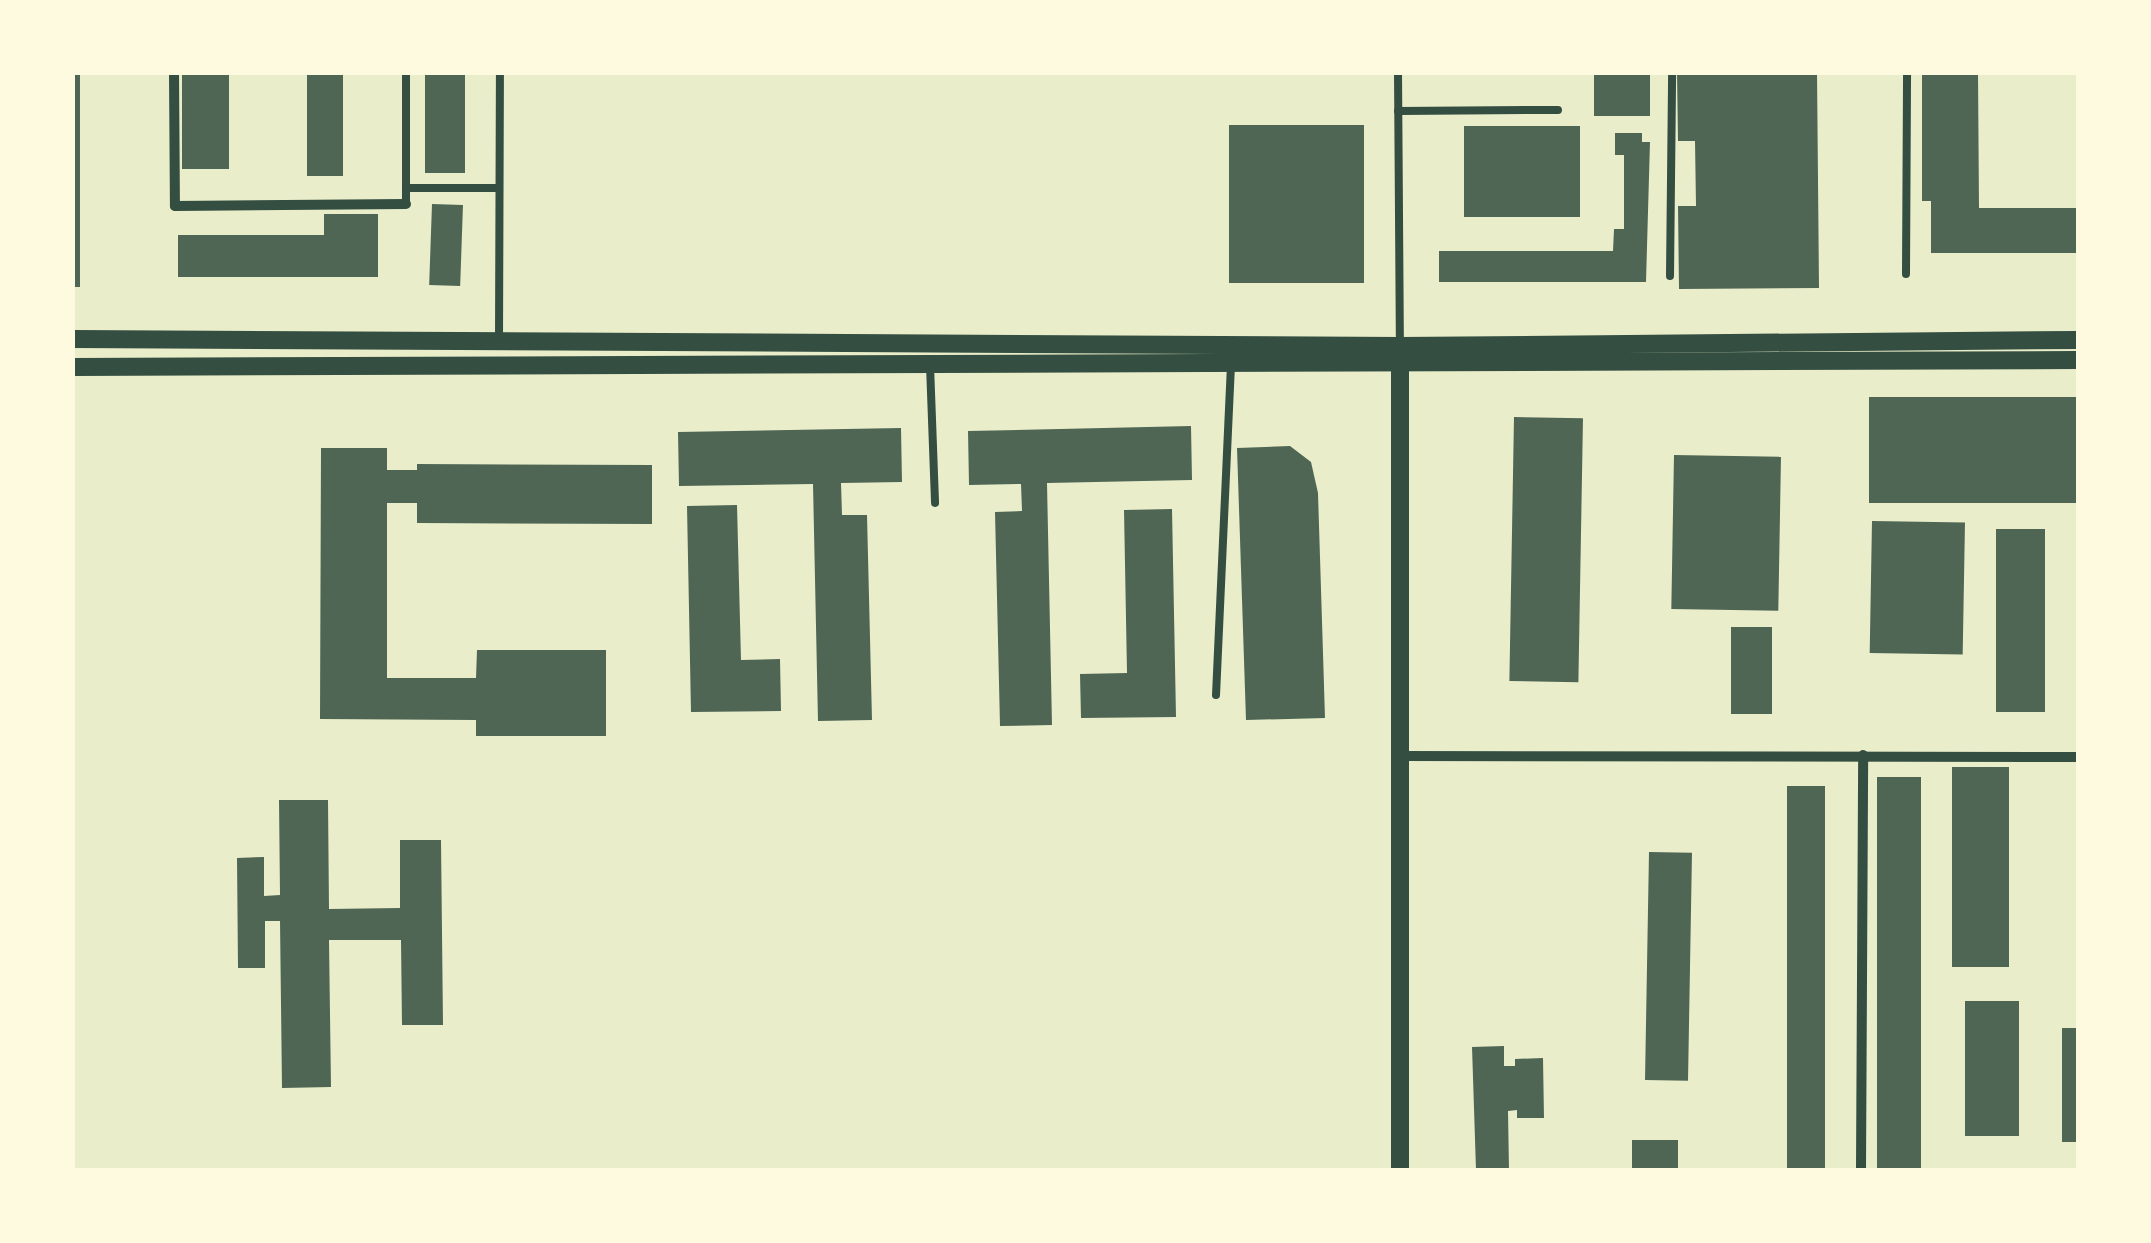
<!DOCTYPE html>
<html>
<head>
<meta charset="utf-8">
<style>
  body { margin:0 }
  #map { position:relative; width:2151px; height:1243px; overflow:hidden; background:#e9edc9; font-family:Montserrat,sans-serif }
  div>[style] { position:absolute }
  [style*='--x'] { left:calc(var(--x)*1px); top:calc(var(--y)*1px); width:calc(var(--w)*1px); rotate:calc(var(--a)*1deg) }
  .building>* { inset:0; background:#4f6655; transform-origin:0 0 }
  .service>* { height:8px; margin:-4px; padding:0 4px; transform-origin:4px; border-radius:4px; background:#344e41 }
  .minor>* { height:10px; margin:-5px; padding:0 5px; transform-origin:5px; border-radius:5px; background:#344e41 }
  .tertiary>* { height:18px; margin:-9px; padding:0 9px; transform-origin:9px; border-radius:9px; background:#344e41 }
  span { translate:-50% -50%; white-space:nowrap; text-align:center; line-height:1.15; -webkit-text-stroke:8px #fefae0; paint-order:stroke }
  .frame { position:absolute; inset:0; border:75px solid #fefae0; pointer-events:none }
</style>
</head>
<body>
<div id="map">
  <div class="building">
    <i style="left:72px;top:72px;width:8px;height:215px"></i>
    <i style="left:182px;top:72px;width:47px;height:97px"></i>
    <i style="left:307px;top:72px;width:36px;height:104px"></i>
    <i style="left:425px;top:72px;width:40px;height:101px"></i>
    <i style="left:1594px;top:72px;width:56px;height:44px"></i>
    <i style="clip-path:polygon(1677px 72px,1817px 72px,1819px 288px,1679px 289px,1678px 206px,1696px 206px,1695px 141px,1678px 141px)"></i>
    <i style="clip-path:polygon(1922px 72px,1978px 72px,1979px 208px,2078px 208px,2078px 253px,1931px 253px,1931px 201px,1922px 201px)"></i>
    <i style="left:1229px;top:125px;width:135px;height:158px"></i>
    <i style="left:1464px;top:126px;width:116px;height:91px"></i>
    <i style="clip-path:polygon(1615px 133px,1642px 133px,1642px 142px,1650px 142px,1646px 282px,1439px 282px,1439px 251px,1613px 251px,1614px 229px,1624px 229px,1624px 155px,1615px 155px)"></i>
    <i style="left:432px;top:204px;width:31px;height:81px;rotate:2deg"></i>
    <i style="clip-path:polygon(324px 214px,378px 214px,378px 277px,178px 277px,178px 235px,324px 235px)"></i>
    <i style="left:2078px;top:397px;width:106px;height:209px;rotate:90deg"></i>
    <i style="left:1514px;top:417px;width:69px;height:264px;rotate:1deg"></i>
    <i style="clip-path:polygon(1191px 426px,1192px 480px,1047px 483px,1052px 725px,1000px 726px,995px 512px,1022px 511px,1021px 484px,969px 485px,968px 431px)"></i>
    <i style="clip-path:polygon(901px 428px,902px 482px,841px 483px,842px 515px,867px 515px,872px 720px,818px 721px,813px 484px,679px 486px,678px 432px)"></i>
    <i style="clip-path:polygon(1290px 446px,1311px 462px,1318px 493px,1325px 718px,1246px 720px,1237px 448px)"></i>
    <i style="clip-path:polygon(321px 448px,387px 448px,387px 470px,417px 470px,417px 464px,652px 465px,652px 524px,417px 523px,417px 503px,387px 503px,387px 678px,476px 678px,477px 650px,606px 650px,606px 736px,476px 736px,476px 720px,320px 719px)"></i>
    <i style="left:1674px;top:455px;width:107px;height:154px;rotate:1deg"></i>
    <i style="clip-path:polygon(737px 505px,741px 660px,780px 659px,781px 711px,691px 712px,687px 506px)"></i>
    <i style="clip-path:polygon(1172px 509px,1176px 717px,1081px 718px,1080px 674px,1127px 673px,1124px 510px)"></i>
    <i style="left:1872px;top:521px;width:93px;height:132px;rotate:1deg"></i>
    <i style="left:2045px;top:529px;width:183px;height:49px;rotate:90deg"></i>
    <i style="left:1731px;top:627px;width:41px;height:87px"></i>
    <i style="left:1952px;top:767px;width:57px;height:200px"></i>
    <i style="left:1877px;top:777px;width:44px;height:393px"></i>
    <i style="left:1787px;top:786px;width:38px;height:384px"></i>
    <i style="clip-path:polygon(279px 800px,328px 800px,329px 909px,400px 908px,400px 840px,441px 840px,443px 1025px,402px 1025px,401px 940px,329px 940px,331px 1087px,282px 1088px,280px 921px,265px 921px,265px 968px,238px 968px,237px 858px,264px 857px,264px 896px,280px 895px)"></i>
    <i style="left:1649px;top:852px;width:43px;height:228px;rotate:1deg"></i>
    <i style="left:2019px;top:1001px;width:135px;height:54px;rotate:90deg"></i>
    <i style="left:2062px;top:1028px;width:16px;height:114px"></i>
    <i style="clip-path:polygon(1504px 1046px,1504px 1066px,1515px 1066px,1515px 1059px,1543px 1058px,1544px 1118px,1517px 1118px,1517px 1110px,1508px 1111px,1509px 1170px,1476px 1170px,1472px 1047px)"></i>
    <i style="left:1632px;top:1140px;width:46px;height:30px"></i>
  </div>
  <div class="service">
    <i style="--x:406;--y:72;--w:132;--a:90"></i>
    <i style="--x:1398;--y:72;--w:271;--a:89.6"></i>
    <i style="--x:1398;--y:111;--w:160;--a:-0.4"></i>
    <i style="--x:406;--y:188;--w:93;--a:0"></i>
    <i style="--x:1906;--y:274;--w:202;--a:-89.7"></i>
    <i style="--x:1670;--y:276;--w:204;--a:-89.4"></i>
    <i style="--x:499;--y:339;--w:267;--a:-89.8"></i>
    <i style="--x:930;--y:365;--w:138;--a:87.9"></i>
    <i style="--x:1216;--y:695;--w:331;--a:-87.4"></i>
  </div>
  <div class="minor">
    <i style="--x:174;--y:72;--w:134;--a:89.6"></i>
    <i style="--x:175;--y:206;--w:231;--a:-0.5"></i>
    <i style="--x:1400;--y:756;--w:678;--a:0.08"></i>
    <i style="--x:1861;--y:1170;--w:415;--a:-89.7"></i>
  </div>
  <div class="tertiary">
    <i style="--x:72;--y:339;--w:1328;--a:0.3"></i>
    <i style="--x:1400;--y:346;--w:678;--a:-0.51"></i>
    <i style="--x:72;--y:367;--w:2006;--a:-0.2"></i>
    <i style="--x:1400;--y:1170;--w:814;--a:-90"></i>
  </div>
  <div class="frame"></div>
</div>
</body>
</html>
